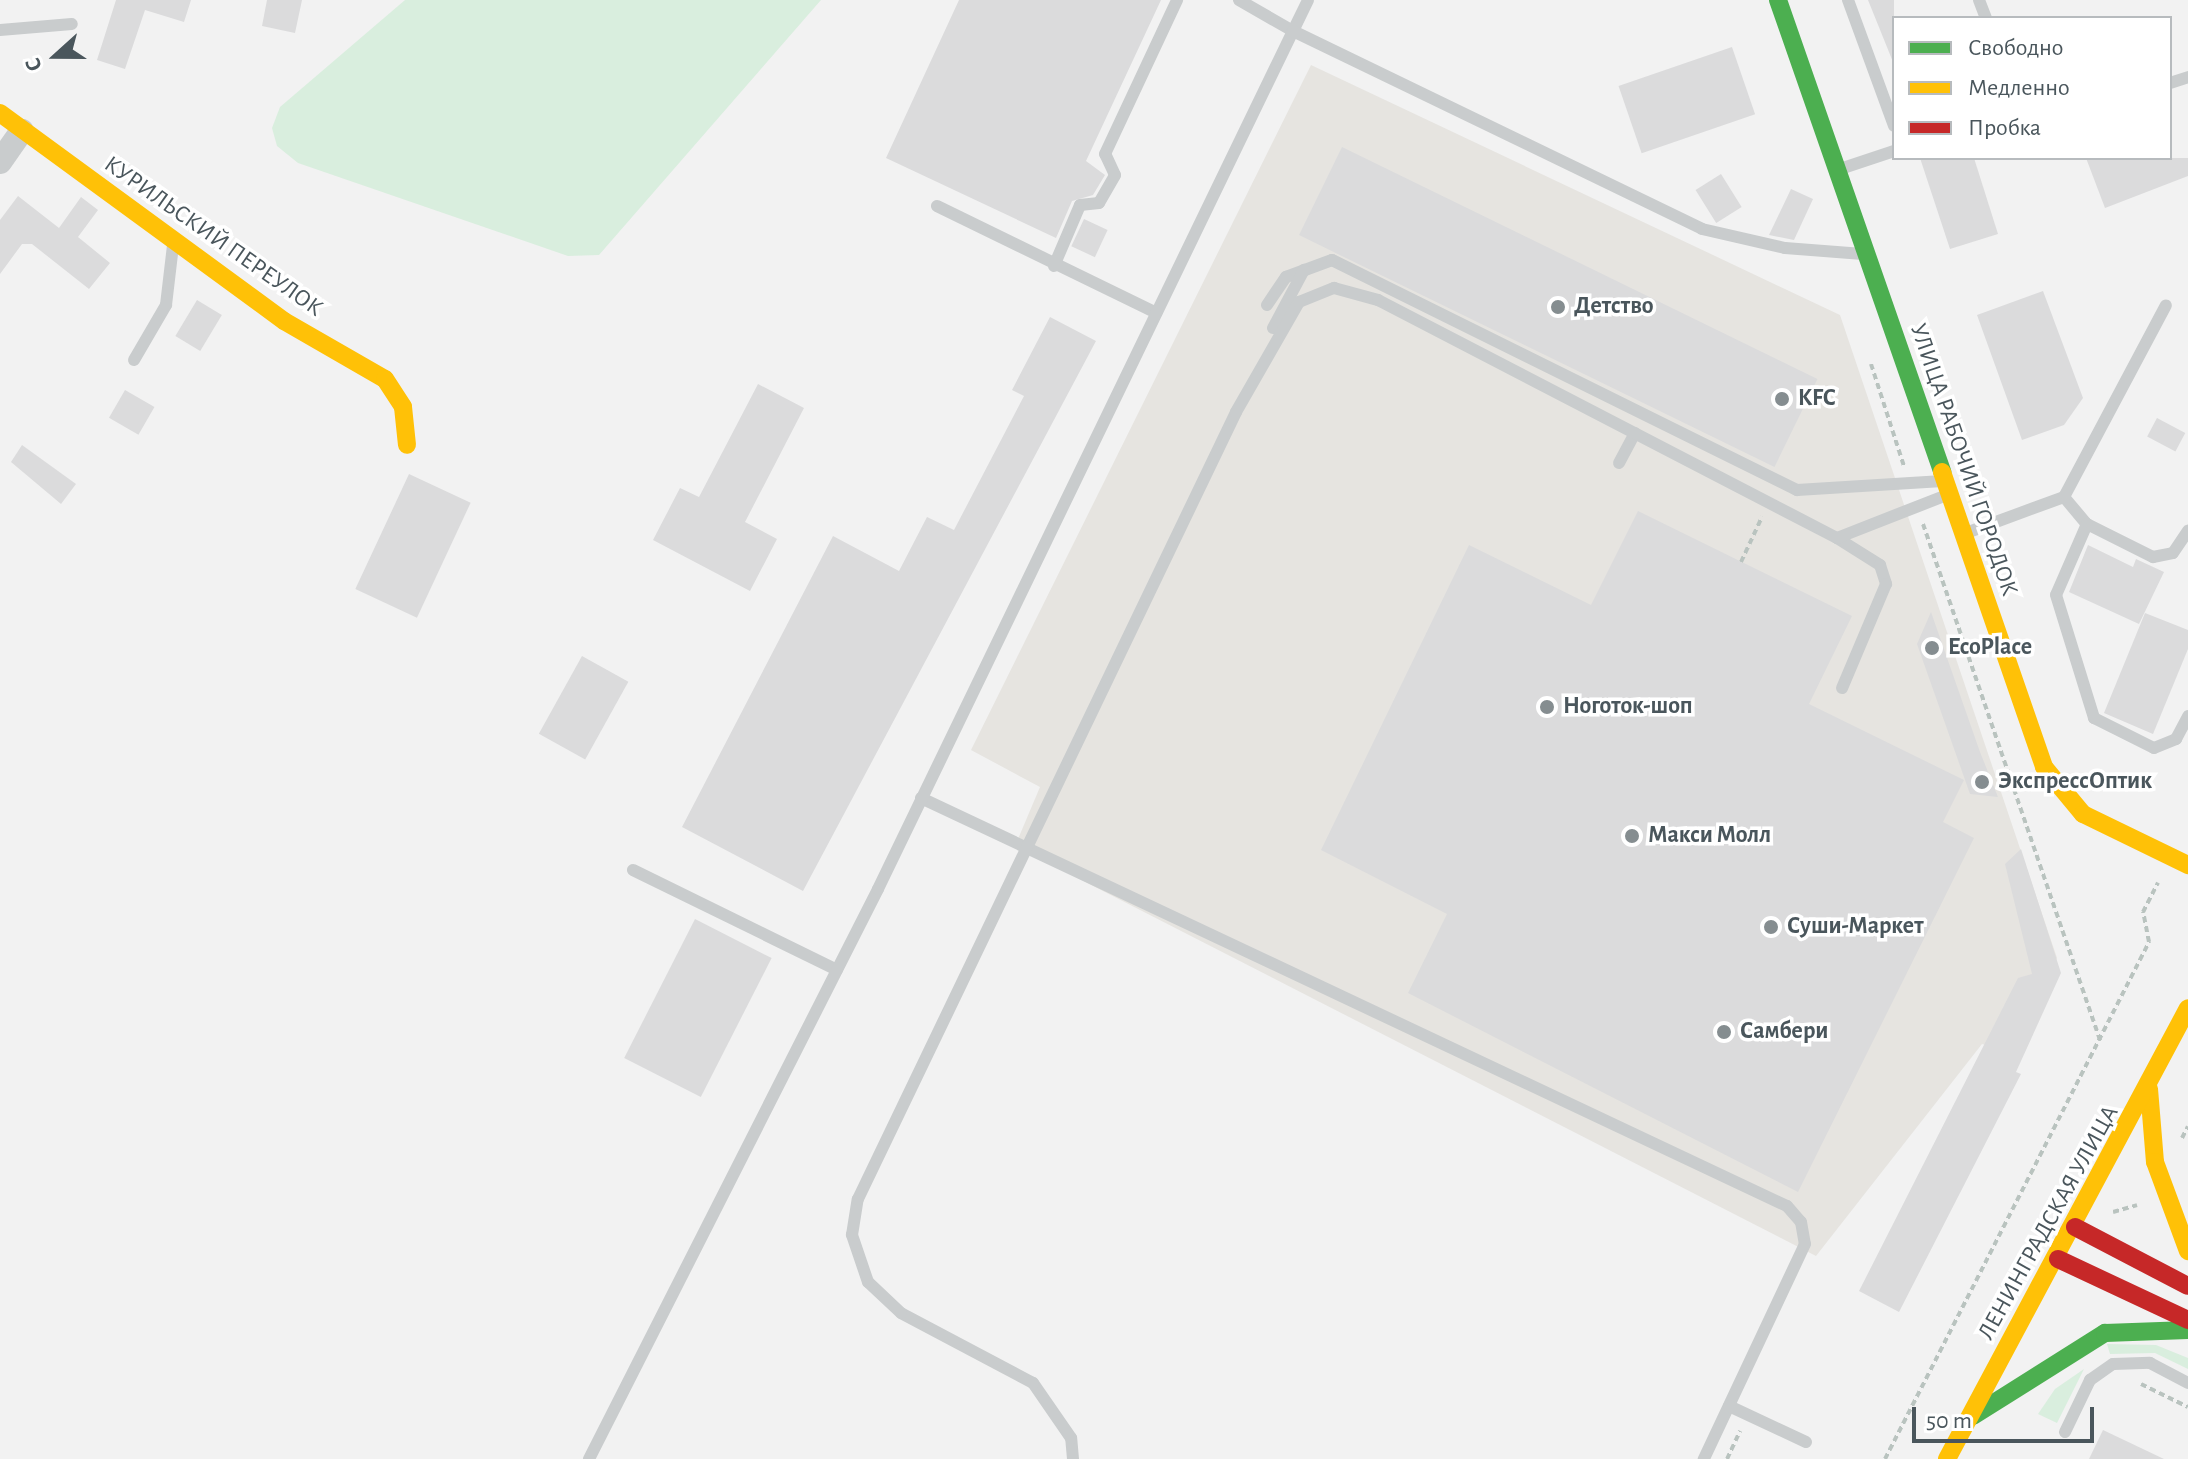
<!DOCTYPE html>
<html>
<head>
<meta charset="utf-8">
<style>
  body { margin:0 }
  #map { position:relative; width:2188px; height:1459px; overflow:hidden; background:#f2f2f2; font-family:"Alegreya Sans",sans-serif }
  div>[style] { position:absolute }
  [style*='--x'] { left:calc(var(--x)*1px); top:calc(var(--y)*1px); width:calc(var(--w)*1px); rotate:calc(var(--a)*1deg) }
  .commercial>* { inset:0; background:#e6e4e0 }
  .green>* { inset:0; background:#d9eede }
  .building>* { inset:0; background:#dbdbdc; transform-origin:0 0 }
  .path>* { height:4px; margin-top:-2px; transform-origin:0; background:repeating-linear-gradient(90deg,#b9c3bf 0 6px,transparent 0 10px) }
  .lane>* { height:12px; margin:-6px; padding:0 6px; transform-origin:6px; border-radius:6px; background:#c9cccd }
  .street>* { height:24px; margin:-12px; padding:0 12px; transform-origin:12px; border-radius:12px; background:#c9cccd }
  .fast>* { height:18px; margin:-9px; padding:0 9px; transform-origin:9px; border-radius:9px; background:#4caf50 }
  .slow>* { height:18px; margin:-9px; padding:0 9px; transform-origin:9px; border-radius:9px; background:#ffc107 }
  .jam>* { height:18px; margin:-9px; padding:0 9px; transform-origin:9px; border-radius:9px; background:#c62828 }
  .dots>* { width:22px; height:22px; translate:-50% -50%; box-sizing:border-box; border:4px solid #fff; border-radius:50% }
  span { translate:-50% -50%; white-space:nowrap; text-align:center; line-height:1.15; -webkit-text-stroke:7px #fff; paint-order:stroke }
  .street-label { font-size:24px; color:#4a565c }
  .poi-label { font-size:24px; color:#4a565c; font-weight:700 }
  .left { translate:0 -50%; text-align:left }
  .legend { position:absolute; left:1892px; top:16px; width:280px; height:144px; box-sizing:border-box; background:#fff; border:2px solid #b7bbbe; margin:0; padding:10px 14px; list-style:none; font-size:24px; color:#4a565c }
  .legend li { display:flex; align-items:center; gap:16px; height:40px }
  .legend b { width:40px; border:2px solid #b7bbbe }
  .north { position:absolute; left:16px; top:16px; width:80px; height:80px; -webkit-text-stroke:6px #fff; paint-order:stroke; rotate:249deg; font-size:22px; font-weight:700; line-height:32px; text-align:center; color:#4a565c }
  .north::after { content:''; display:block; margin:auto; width:28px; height:36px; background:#4a565c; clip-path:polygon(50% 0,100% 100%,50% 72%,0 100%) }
  .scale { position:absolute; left:1912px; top:1407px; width:182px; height:36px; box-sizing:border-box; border:4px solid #4a565c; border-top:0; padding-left:10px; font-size:24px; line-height:28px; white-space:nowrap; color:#4a565c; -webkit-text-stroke:6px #fff; paint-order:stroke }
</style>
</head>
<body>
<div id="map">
  <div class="commercial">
    <i style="clip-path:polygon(1311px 65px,1840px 315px,2057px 958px,2012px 1053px,1982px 1044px,1816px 1256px,1015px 846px,1040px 787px,971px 750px)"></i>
  </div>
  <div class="green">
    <i style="clip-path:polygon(405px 0,821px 0,599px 255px,568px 256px,298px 163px,277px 146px,272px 128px,280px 107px)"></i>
    <i style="clip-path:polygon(2107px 1344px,2156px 1345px,2188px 1358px,2188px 1369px,2155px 1353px,2110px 1354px)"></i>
    <i style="clip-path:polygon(2084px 1369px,2057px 1423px,2038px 1414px,2055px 1389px)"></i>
  </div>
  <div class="building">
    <i style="clip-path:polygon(116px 0,191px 0,184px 22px,145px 10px,125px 69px,97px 60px)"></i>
    <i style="clip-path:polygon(267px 0,302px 0,295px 33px,262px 26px)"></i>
    <i style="clip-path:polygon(959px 0,1161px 0,1086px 161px,1105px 175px,1093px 195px,1072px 201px,1056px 238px,886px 158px)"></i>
    <i style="clip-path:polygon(1868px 0,1894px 0,1894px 62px,1893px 62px)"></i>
    <i style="left:1732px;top:47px;width:71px;height:120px;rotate:71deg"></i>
    <i style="left:1342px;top:147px;width:529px;height:98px;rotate:26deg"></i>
    <i style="clip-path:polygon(1920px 158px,1974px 158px,1998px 234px,1950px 249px)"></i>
    <i style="clip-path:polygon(2086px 158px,2188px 158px,2188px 176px,2105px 208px)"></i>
    <i style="left:1721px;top:174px;width:39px;height:30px;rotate:58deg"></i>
    <i style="clip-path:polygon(1791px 189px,1813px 199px,1794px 240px,1769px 235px)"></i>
    <i style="clip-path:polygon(18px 196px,59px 228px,81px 197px,98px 210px,78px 237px,110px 263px,89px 289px,32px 244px,22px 244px,0 274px,0 220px)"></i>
    <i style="left:1084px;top:219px;width:26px;height:30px;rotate:25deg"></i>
    <i style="clip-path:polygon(2043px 291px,2083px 398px,2064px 425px,2022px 440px,1977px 315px)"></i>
    <i style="left:197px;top:300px;width:29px;height:42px;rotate:31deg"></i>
    <i style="clip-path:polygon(1050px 317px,1096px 341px,803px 891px,682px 827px,833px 536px,899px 571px,927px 517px,954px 530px,1024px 396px,1012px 390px)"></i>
    <i style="clip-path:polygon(758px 384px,804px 408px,745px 522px,777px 539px,750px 591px,653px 540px,680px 488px,699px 497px)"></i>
    <i style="left:125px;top:390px;width:34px;height:32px;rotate:30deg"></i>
    <i style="left:2157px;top:418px;width:32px;height:21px;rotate:28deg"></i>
    <i style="clip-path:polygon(22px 445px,76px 484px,61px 504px,11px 462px)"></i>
    <i style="left:409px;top:474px;width:68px;height:127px;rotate:25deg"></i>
    <i style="clip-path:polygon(1638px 511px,1852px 616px,1809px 704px,1964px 780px,1943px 822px,1974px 838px,1798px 1192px,1408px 993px,1447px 914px,1321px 850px,1469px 545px,1591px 605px)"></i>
    <i style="clip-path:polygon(2088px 545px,2133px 567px,2136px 559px,2164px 572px,2139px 624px,2069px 592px)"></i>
    <i style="clip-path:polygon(1931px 612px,1980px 752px,1998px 797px,1970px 794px,1917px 644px)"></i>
    <i style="clip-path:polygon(2145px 613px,2188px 630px,2188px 649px,2153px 734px,2104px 713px)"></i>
    <i style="left:582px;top:656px;width:53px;height:89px;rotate:29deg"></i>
    <i style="clip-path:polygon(2021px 849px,2061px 973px,2016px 1072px,2021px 1074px,1899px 1312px,1859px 1291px,2018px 978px,2032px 974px,2005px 864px)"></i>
    <i style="left:695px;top:919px;width:86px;height:156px;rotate:27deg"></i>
    <i style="clip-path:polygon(2103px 1430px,2164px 1459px,2089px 1459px)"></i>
  </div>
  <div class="path">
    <i style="--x:1871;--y:364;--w:107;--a:72.1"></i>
    <i style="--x:1923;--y:524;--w:546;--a:71.07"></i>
    <i style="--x:1741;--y:562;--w:50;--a:-65"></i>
    <i style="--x:2182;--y:1138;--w:13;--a:-63"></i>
    <i style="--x:2113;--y:1212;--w:25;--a:-16"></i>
    <i style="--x:2141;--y:1384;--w:52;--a:26.1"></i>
    <i style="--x:1727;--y:1459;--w:31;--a:-65"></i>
    <i style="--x:1885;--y:1459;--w:581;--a:-62.95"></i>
    <i style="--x:2149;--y:942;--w:31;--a:-101"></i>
    <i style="--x:2143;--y:912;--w:33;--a:-63"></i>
  </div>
  <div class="lane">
    <i style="--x:1239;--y:0;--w:62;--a:29.9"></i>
    <i style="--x:1293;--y:31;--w:34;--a:-64"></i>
    <i style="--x:1848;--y:0;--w:134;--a:69.9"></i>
    <i style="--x:1979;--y:0;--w:19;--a:69"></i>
    <i style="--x:0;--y:30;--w:72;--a:-4.8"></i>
    <i style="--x:2170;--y:83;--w:19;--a:-18"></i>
    <i style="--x:1840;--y:169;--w:57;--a:-18.4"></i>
    <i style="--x:937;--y:206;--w:244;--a:26"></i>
    <i style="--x:1054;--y:266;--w:66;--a:-66.9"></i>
    <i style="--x:1080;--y:205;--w:19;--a:-6"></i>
    <i style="--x:1099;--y:203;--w:32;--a:-60"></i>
    <i style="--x:1115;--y:175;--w:23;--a:-115"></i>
    <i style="--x:1105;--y:154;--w:170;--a:-64.9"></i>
    <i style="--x:1267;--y:305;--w:34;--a:-56"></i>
    <i style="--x:1286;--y:277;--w:49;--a:-20.3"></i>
    <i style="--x:1332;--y:260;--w:519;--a:26.32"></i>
    <i style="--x:1797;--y:490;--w:146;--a:-3.5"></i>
    <i style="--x:1273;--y:328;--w:66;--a:-61.9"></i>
    <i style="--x:134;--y:360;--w:64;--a:-59.8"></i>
    <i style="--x:166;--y:305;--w:60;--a:-83.3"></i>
    <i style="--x:1619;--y:463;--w:34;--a:-62"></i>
    <i style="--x:2064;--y:497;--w:35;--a:50"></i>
    <i style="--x:2087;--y:524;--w:74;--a:26.6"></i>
    <i style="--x:2153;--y:557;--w:20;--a:-11"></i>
    <i style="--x:2173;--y:553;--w:27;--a:-56"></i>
    <i style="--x:2087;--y:524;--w:77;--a:113.6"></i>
    <i style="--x:2056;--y:595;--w:129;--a:72.8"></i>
    <i style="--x:2094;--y:718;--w:67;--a:26.6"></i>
    <i style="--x:2154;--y:748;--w:24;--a:-22"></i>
    <i style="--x:2176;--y:739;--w:26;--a:-62"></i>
    <i style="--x:1966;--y:533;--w:104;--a:-20.2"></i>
    <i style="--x:2064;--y:497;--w:217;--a:-62"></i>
    <i style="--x:1837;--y:538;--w:51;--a:32.1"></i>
    <i style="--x:1880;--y:565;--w:20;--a:72"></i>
    <i style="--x:1886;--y:584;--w:113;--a:112.9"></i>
    <i style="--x:921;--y:798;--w:957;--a:25.23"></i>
    <i style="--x:1787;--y:1206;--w:21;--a:49"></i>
    <i style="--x:1801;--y:1222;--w:22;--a:80"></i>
    <i style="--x:1805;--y:1244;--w:238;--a:115.2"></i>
    <i style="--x:633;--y:870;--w:227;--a:26.1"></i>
    <i style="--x:1729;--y:1406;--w:85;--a:25.1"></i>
    <i style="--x:2065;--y:1432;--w:58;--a:-64.3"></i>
    <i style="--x:2090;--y:1380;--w:28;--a:-35"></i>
    <i style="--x:2113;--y:1364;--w:37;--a:-2"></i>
    <i style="--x:2150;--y:1363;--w:43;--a:27.8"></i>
    <i style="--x:589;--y:1459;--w:639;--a:-63.11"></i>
    <i style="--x:878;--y:889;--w:953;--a:-64.19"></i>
    <i style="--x:1293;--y:31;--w:454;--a:25.8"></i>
    <i style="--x:1702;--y:229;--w:85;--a:12.9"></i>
    <i style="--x:1785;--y:248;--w:78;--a:4.4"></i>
    <i style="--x:1073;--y:1459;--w:21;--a:-95"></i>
    <i style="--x:1071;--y:1438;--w:67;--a:-124.6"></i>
    <i style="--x:1033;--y:1383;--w:149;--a:-152.1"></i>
    <i style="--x:901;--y:1313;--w:45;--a:-136.8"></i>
    <i style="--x:868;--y:1282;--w:50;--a:-108.8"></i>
    <i style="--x:852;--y:1235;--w:36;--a:-81"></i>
    <i style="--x:858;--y:1199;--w:873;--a:-64.34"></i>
    <i style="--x:1236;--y:412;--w:127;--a:-60.2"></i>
    <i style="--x:1299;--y:302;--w:38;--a:-22"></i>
    <i style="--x:1334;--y:288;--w:46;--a:15.3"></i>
    <i style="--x:1378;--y:300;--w:517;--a:27.41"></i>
    <i style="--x:1837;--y:538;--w:120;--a:-21.4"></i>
  </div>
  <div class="street">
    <i style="--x:0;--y:162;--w:38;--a:-55"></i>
  </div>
  <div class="fast">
    <i style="--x:1778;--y:0;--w:500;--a:70.8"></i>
    <i style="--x:1973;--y:1416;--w:156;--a:-32.2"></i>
    <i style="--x:2105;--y:1333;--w:83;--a:-2.1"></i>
  </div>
  <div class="slow">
    <i style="--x:0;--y:113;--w:352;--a:36.2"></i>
    <i style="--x:284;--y:321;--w:116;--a:29.9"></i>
    <i style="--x:385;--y:379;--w:33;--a:57"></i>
    <i style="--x:403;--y:407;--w:38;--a:84"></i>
    <i style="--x:1942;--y:472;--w:312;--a:70.9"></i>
    <i style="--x:2044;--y:767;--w:61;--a:50.3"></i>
    <i style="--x:2083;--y:814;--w:117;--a:25.9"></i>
    <i style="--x:2149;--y:1089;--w:73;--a:85.3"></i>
    <i style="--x:2155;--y:1162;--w:95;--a:69.7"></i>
    <i style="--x:1947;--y:1459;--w:511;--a:-61.88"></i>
  </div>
  <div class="jam">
    <i style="--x:2075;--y:1227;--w:127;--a:27.6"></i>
    <i style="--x:2058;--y:1259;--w:144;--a:25.1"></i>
  </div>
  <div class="dots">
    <i style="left:1558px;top:307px;background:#858d90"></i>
    <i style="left:1782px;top:399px;background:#858d90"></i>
    <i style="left:1932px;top:648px;background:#858d90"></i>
    <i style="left:1547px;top:707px;background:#858d90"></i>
    <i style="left:1982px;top:782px;background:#858d90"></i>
    <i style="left:1632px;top:836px;background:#858d90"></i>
    <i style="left:1771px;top:927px;background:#858d90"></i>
    <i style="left:1724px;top:1032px;background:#858d90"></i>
  </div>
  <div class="street-label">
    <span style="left:213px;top:237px;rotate:35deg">КУРИЛЬСКИЙ ПЕРЕУЛОК</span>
    <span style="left:1963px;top:460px;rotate:71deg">УЛИЦА РАБОЧИЙ ГОРОДОК</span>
    <span style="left:2049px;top:1223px;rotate:-61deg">ЛЕНИНГРАДСКАЯ УЛИЦА</span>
  </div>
  <div class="poi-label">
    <span class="left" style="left:1574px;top:307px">Детство</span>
    <span class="left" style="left:1798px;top:399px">KFC</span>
    <span class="left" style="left:1948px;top:648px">EcoPlace</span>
    <span class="left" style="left:1563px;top:707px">Ноготок-шоп</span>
    <span class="left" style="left:1998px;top:782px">ЭкспрессОптик</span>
    <span class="left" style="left:1648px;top:836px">Макси Молл</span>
    <span class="left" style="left:1787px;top:927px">Суши-Маркет</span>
    <span class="left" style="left:1740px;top:1032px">Самбери</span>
  </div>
  <ul class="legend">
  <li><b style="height:10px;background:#4caf50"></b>Свободно</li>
  <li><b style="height:10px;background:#ffc107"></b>Медленно</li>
  <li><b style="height:10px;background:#c62828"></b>Пробка</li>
  </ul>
  <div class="north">С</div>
  <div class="scale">50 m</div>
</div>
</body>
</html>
